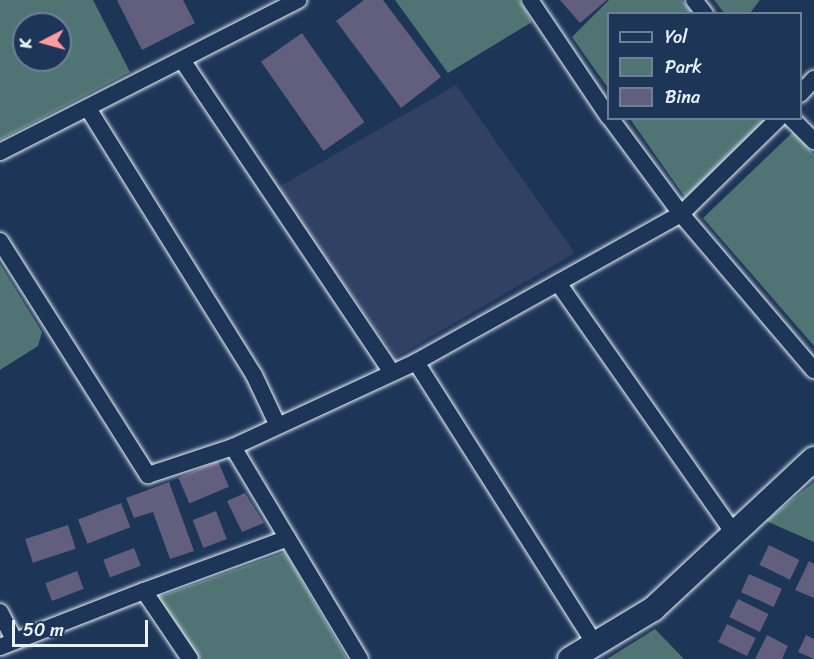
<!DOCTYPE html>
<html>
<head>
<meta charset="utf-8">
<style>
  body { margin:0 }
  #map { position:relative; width:814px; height:659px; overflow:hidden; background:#1d3557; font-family:Sriracha,sans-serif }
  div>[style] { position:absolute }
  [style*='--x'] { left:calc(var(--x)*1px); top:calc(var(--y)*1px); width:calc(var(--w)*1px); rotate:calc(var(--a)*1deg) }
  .built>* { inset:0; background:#314163 }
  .green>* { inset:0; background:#507374 }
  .building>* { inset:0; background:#615e7e; transform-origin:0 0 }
  .roads { filter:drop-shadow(0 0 2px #e8f1f8) drop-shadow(0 0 2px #e8f1f8) }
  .street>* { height:16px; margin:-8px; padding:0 8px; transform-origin:8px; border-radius:8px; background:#1d3557 }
  .secondary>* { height:24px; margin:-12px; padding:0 12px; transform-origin:12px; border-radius:12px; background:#1d3557 }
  span { translate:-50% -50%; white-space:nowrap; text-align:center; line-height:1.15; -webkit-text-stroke:5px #1d3557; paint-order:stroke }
  .legend { position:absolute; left:607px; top:12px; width:195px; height:108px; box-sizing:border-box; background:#1d3557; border:2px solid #6e8097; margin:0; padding:8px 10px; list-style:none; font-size:18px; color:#e8f1f8 }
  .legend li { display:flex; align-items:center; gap:12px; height:30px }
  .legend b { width:30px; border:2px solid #6e8097 }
  .north { position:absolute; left:12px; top:12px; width:60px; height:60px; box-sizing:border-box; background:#1d3557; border:2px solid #6e8097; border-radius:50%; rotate:264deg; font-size:16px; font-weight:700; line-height:24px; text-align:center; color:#e8f1f8 }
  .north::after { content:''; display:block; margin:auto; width:21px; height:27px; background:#ff9aa2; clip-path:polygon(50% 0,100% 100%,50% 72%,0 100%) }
  .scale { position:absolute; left:12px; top:620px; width:136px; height:27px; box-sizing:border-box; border:3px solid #e8f1f8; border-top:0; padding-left:8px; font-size:18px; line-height:21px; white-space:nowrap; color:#e8f1f8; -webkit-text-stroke:4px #1d3557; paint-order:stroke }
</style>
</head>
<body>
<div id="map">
  <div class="built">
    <i style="clip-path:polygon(456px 85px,575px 253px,396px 357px,275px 189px)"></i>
  </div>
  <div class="green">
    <i style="clip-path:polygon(evenodd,0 0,93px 0,130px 72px,0 140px,0 0,24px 24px,60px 24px,60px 60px,24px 60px,24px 24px)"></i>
    <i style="clip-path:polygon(395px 0,519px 0,532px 22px,448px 73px)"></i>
    <i style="clip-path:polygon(609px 0,682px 0,693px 13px,608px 14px,608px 88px,572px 37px)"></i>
    <i style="clip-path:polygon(714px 0,760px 0,750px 13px,725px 14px)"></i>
    <i style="clip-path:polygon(630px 119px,767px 119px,687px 200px)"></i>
    <i style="clip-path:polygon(793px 132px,814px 154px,814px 346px,703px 218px)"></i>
    <i style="clip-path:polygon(0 264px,42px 332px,38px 346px,0 370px)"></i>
    <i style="clip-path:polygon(814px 482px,814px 542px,766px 521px)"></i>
    <i style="clip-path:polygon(285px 552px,347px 659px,199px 659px,158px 597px)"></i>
    <i style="clip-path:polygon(655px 629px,684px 659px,607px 659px)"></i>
  </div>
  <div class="building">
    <i style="clip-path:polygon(117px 0,183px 0,195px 23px,142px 50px)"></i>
    <i style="clip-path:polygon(364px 0,383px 0,441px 77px,401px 108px,336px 21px)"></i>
    <i style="clip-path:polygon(560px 0,607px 0,580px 23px)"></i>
    <i style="left:302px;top:33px;width:109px;height:50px;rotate:55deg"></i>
    <i style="left:218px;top:461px;width:28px;height:43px;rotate:67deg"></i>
    <i style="clip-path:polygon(169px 482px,194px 551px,170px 559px,153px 512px,134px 518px,126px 498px)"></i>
    <i style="clip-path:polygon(245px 493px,264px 523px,242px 532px,227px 501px)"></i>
    <i style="left:121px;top:503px;width:26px;height:46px;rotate:69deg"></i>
    <i style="left:216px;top:511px;width:30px;height:25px;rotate:69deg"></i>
    <i style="left:68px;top:525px;width:25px;height:45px;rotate:72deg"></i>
    <i style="left:769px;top:545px;width:34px;height:22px;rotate:26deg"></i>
    <i style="left:134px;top:548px;width:19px;height:33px;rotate:69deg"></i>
    <i style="clip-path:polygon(809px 561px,814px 564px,814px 598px,795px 590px)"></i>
    <i style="left:77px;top:571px;width:19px;height:34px;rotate:69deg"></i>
    <i style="left:749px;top:574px;width:36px;height:20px;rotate:24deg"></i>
    <i style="left:738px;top:599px;width:34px;height:20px;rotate:26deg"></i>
    <i style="left:727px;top:624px;width:32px;height:20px;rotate:26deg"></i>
    <i style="clip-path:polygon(767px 635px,788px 646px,782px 659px,755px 659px)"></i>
    <i style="clip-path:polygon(806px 635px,814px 639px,814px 659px,798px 652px)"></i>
  </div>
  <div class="roads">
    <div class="street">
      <i style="--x:530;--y:0;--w:140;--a:56.1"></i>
      <i style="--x:694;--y:0;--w:18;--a:52"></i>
      <i style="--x:182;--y:60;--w:377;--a:56.1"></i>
      <i style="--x:800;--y:94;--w:21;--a:-47"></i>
      <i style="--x:89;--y:110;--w:312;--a:58.1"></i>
      <i style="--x:254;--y:375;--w:56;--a:64.8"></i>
      <i style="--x:610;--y:118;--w:119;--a:53.5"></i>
      <i style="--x:681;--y:214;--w:205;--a:49.6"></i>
      <i style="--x:791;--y:118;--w:33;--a:45"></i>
      <i style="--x:0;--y:152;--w:335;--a:-27"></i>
      <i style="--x:0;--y:241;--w:277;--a:57.7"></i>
      <i style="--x:148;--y:475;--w:89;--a:-18.2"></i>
      <i style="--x:233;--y:447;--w:202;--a:-24.9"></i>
      <i style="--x:416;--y:362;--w:304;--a:-29.2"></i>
      <i style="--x:681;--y:214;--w:137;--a:-44.4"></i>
      <i style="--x:558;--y:283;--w:303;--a:54.9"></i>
      <i style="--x:416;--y:362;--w:334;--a:57.6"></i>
      <i style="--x:233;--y:447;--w:247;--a:59.1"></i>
      <i style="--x:0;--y:612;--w:29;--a:63"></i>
      <i style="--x:0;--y:647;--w:155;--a:-21.3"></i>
      <i style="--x:190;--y:659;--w:82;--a:-124.1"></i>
      <i style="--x:144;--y:591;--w:153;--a:-20.2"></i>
    </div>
    <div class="secondary">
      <i style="--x:570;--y:659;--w:97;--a:-31.1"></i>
      <i style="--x:653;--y:609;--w:220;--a:-43"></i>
    </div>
  </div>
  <ul class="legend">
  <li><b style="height:8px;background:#1d3557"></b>Yol</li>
  <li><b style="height:16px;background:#507374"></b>Park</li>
  <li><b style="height:16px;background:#615e7e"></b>Bina</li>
  </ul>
  <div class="north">K</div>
  <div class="scale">50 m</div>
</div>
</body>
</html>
